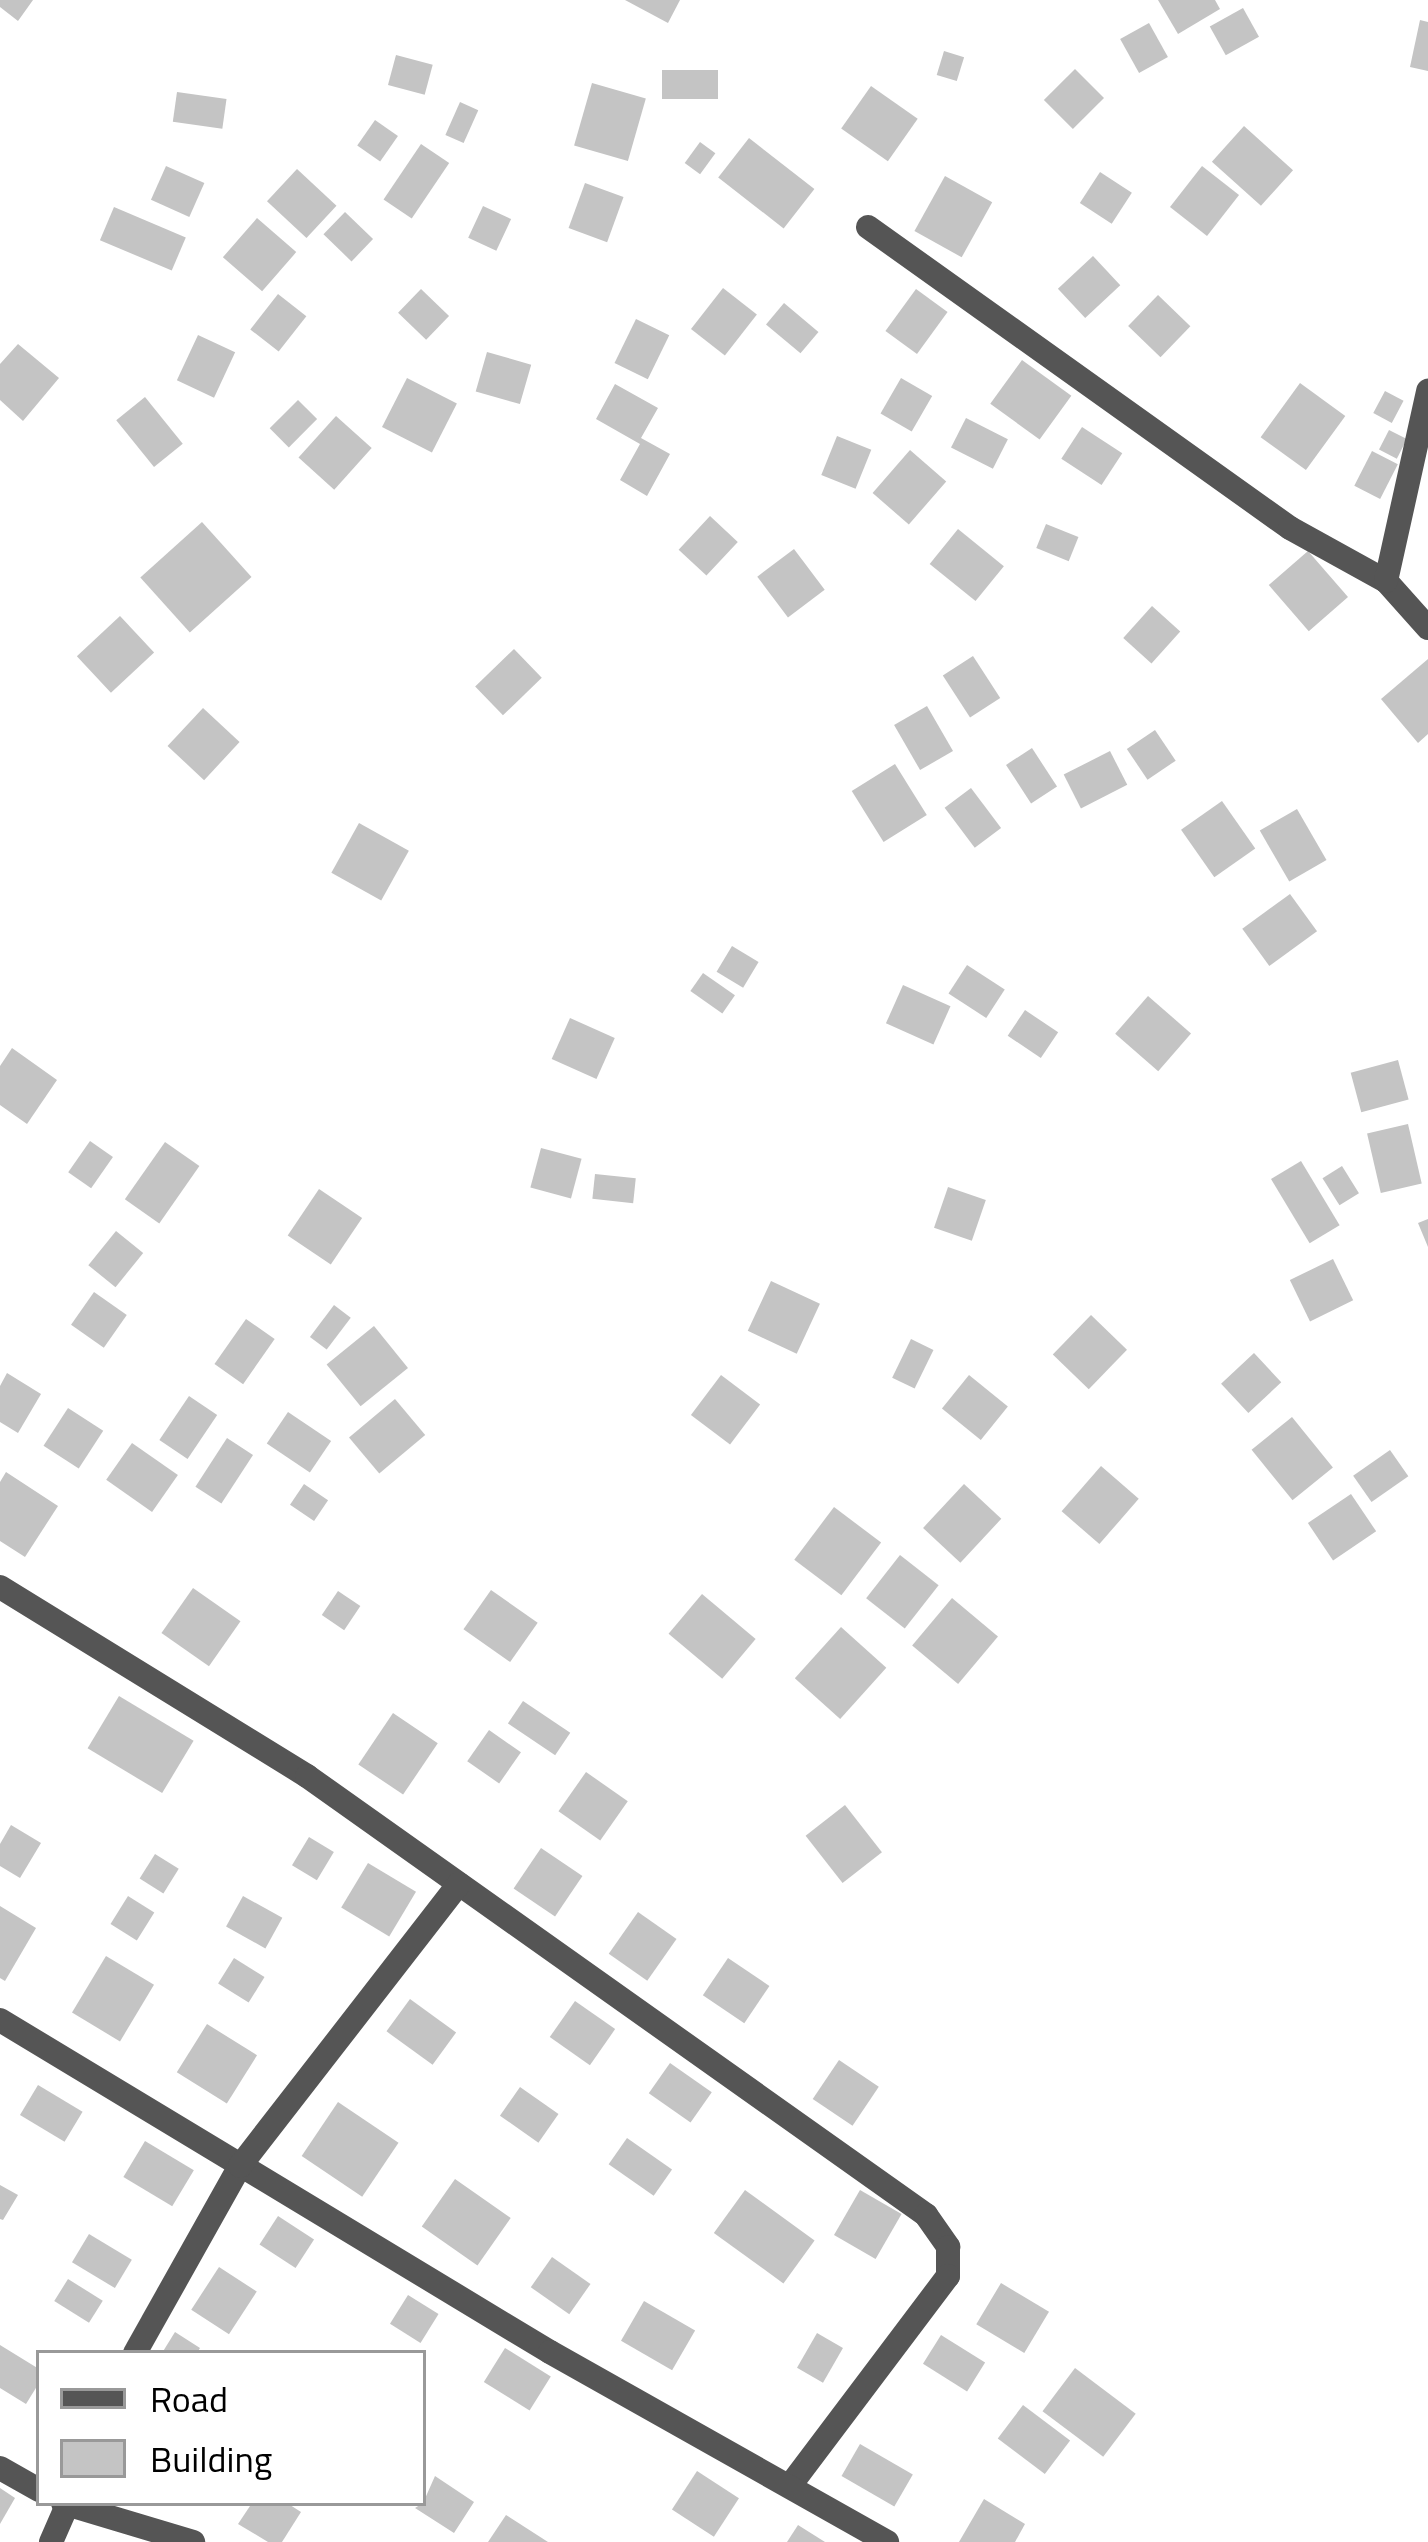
<!DOCTYPE html>
<html>
<head>
<meta charset="utf-8">
<style>
  body { margin:0 }
  #map { position:relative; width:1428px; height:2542px; overflow:hidden; background:#fff; font-family:"Titillium Web",sans-serif }
  div>[style] { position:absolute }
  [style*='--x'] { left:calc(var(--x)*1px); top:calc(var(--y)*1px); width:calc(var(--w)*1px); rotate:calc(var(--a)*1deg) }
  .building>* { inset:0; background:#c4c4c4; transform-origin:0 0 }
  .minor>* { height:24px; margin:-12px; padding:0 12px; transform-origin:12px; border-radius:12px; background:#555 }
  span { translate:-50% -50%; white-space:nowrap; text-align:center; line-height:1.15; -webkit-text-stroke:12px #fff; paint-order:stroke }
  .legend { position:absolute; left:36px; top:2350px; width:390px; height:156px; box-sizing:border-box; background:#fff; border:3px solid #999; margin:0; padding:15px 21px; list-style:none; font-size:36px; color:#000 }
  .legend li { display:flex; align-items:center; gap:24px; height:60px }
  .legend b { width:60px; border:3px solid #999 }
</style>
</head>
<body>
<div id="map">
  <div class="building">
    <i style="clip-path:polygon(0 0,33px 0,18px 21px,0 7px)"></i>
    <i style="clip-path:polygon(625px 0,680px 0,668px 23px)"></i>
    <i style="clip-path:polygon(1158px 0,1215px 0,1220px 9px,1178px 34px)"></i>
    <i style="left:1243px;top:8px;width:33px;height:38px;rotate:61deg"></i>
    <i style="clip-path:polygon(1420px 20px,1428px 22px,1428px 71px,1410px 67px)"></i>
    <i style="left:1149px;top:23px;width:39px;height:33px;rotate:61deg"></i>
    <i style="left:944px;top:51px;width:21px;height:25px;rotate:17deg"></i>
    <i style="left:396px;top:55px;width:38px;height:31px;rotate:15deg"></i>
    <i style="left:1075px;top:69px;width:41px;height:44px;rotate:45deg"></i>
    <i style="left:662px;top:70px;width:56px;height:29px"></i>
    <i style="left:592px;top:83px;width:56px;height:65px;rotate:16deg"></i>
    <i style="left:871px;top:86px;width:57px;height:52px;rotate:35deg"></i>
    <i style="left:177px;top:92px;width:50px;height:30px;rotate:8deg"></i>
    <i style="left:460px;top:102px;width:20px;height:36px;rotate:24deg"></i>
    <i style="left:375px;top:120px;width:28px;height:31px;rotate:35deg"></i>
    <i style="left:1244px;top:126px;width:66px;height:48px;rotate:42deg"></i>
    <i style="left:749px;top:138px;width:83px;height:50px;rotate:38deg"></i>
    <i style="left:700px;top:142px;width:19px;height:26px;rotate:36deg"></i>
    <i style="left:421px;top:144px;width:34px;height:67px;rotate:34deg"></i>
    <i style="left:166px;top:166px;width:42px;height:37px;rotate:24deg"></i>
    <i style="left:1202px;top:166px;width:47px;height:52px;rotate:38deg"></i>
    <i style="left:297px;top:169px;width:54px;height:44px;rotate:43deg"></i>
    <i style="left:1100px;top:172px;width:38px;height:37px;rotate:33deg"></i>
    <i style="left:945px;top:176px;width:54px;height:63px;rotate:29deg"></i>
    <i style="left:585px;top:183px;width:41px;height:48px;rotate:20deg"></i>
    <i style="left:483px;top:206px;width:31px;height:35px;rotate:25deg"></i>
    <i style="left:114px;top:207px;width:78px;height:36px;rotate:23deg"></i>
    <i style="left:345px;top:212px;width:39px;height:31px;rotate:44deg"></i>
    <i style="left:257px;top:218px;width:52px;height:52px;rotate:41deg"></i>
    <i style="left:1093px;top:256px;width:40px;height:48px;rotate:47deg"></i>
    <i style="left:723px;top:288px;width:43px;height:52px;rotate:38deg"></i>
    <i style="left:421px;top:289px;width:39px;height:33px;rotate:44deg"></i>
    <i style="left:916px;top:289px;width:39px;height:52px;rotate:36deg"></i>
    <i style="left:278px;top:294px;width:36px;height:45px;rotate:38deg"></i>
    <i style="left:1158px;top:295px;width:45px;height:43px;rotate:44deg"></i>
    <i style="left:784px;top:303px;width:45px;height:28px;rotate:40deg"></i>
    <i style="left:636px;top:319px;width:37px;height:49px;rotate:26deg"></i>
    <i style="left:198px;top:335px;width:41px;height:50px;rotate:25deg"></i>
    <i style="clip-path:polygon(18px 344px,59px 378px,23px 421px,0 400px,0 364px)"></i>
    <i style="left:487px;top:352px;width:46px;height:41px;rotate:16deg"></i>
    <i style="left:1022px;top:360px;width:61px;height:54px;rotate:36deg"></i>
    <i style="left:407px;top:378px;width:56px;height:55px;rotate:27deg"></i>
    <i style="left:901px;top:378px;width:36px;height:41px;rotate:30deg"></i>
    <i style="left:1300px;top:383px;width:56px;height:67px;rotate:36deg"></i>
    <i style="clip-path:polygon(615px 384px,658px 408px,641px 438px,670px 454px,647px 496px,620px 480px,640px 444px,596px 419px)"></i>
    <i style="left:1385px;top:391px;width:21px;height:25px;rotate:28deg"></i>
    <i style="left:145px;top:397px;width:60px;height:37px;rotate:51deg"></i>
    <i style="left:298px;top:400px;width:27px;height:40px;rotate:45deg"></i>
    <i style="left:336px;top:416px;width:48px;height:56px;rotate:42deg"></i>
    <i style="left:966px;top:418px;width:47px;height:33px;rotate:27deg"></i>
    <i style="left:1082px;top:427px;width:48px;height:38px;rotate:33deg"></i>
    <i style="left:1389px;top:430px;width:20px;height:22px;rotate:27deg"></i>
    <i style="left:837px;top:436px;width:37px;height:42px;rotate:22deg"></i>
    <i style="left:910px;top:450px;width:48px;height:57px;rotate:41deg"></i>
    <i style="left:1372px;top:451px;width:29px;height:39px;rotate:27deg"></i>
    <i style="left:710px;top:516px;width:38px;height:46px;rotate:43deg"></i>
    <i style="left:202px;top:522px;width:74px;height:83px;rotate:48deg"></i>
    <i style="left:1046px;top:524px;width:35px;height:26px;rotate:22deg"></i>
    <i style="left:958px;top:529px;width:59px;height:45px;rotate:39deg"></i>
    <i style="left:794px;top:549px;width:51px;height:46px;rotate:53deg"></i>
    <i style="left:1308px;top:551px;width:61px;height:52px;rotate:49deg"></i>
    <i style="left:1152px;top:606px;width:38px;height:43px;rotate:42deg"></i>
    <i style="left:120px;top:616px;width:50px;height:59px;rotate:47deg"></i>
    <i style="left:514px;top:649px;width:40px;height:54px;rotate:46deg"></i>
    <i style="left:973px;top:656px;width:50px;height:36px;rotate:57deg"></i>
    <i style="clip-path:polygon(1428px 659px,1428px 734px,1418px 743px,1381px 699px)"></i>
    <i style="left:927px;top:706px;width:52px;height:38px;rotate:60deg"></i>
    <i style="left:203px;top:708px;width:50px;height:52px;rotate:43deg"></i>
    <i style="left:1155px;top:730px;width:37px;height:34px;rotate:56deg"></i>
    <i style="left:1032px;top:748px;width:46px;height:31px;rotate:57deg"></i>
    <i style="left:1110px;top:751px;width:38px;height:52px;rotate:63deg"></i>
    <i style="left:895px;top:764px;width:60px;height:51px;rotate:58deg"></i>
    <i style="left:971px;top:788px;width:50px;height:33px;rotate:53deg"></i>
    <i style="left:1222px;top:801px;width:58px;height:50px;rotate:55deg"></i>
    <i style="left:1297px;top:809px;width:59px;height:43px;rotate:60deg"></i>
    <i style="left:359px;top:823px;width:57px;height:57px;rotate:29deg"></i>
    <i style="left:1290px;top:894px;width:46px;height:59px;rotate:54deg"></i>
    <i style="left:732px;top:946px;width:31px;height:30px;rotate:31deg"></i>
    <i style="left:967px;top:965px;width:45px;height:34px;rotate:33deg"></i>
    <i style="left:703px;top:973px;width:39px;height:22px;rotate:35deg"></i>
    <i style="left:903px;top:985px;width:52px;height:42px;rotate:24deg"></i>
    <i style="left:1148px;top:996px;width:57px;height:50px;rotate:41deg"></i>
    <i style="left:1025px;top:1010px;width:40px;height:31px;rotate:34deg"></i>
    <i style="left:570px;top:1018px;width:49px;height:45px;rotate:24deg"></i>
    <i style="clip-path:polygon(12px 1048px,57px 1080px,27px 1124px,0 1105px,0 1066px)"></i>
    <i style="left:1398px;top:1060px;width:41px;height:49px;rotate:75deg"></i>
    <i style="left:1408px;top:1124px;width:61px;height:42px;rotate:77deg"></i>
    <i style="left:90px;top:1141px;width:28px;height:38px;rotate:35deg"></i>
    <i style="left:165px;top:1142px;width:42px;height:70px;rotate:35deg"></i>
    <i style="left:541px;top:1148px;width:42px;height:41px;rotate:15deg"></i>
    <i style="left:1301px;top:1161px;width:75px;height:35px;rotate:59deg"></i>
    <i style="left:1342px;top:1166px;width:32px;height:23px;rotate:58deg"></i>
    <i style="left:595px;top:1174px;width:41px;height:25px;rotate:6deg"></i>
    <i style="left:948px;top:1187px;width:40px;height:43px;rotate:19deg"></i>
    <i style="left:319px;top:1189px;width:52px;height:56px;rotate:34deg"></i>
    <i style="clip-path:polygon(1428px 1219px,1428px 1247px,1418px 1223px)"></i>
    <i style="left:116px;top:1231px;width:35px;height:44px;rotate:39deg"></i>
    <i style="left:1333px;top:1259px;width:46px;height:48px;rotate:64deg"></i>
    <i style="left:771px;top:1281px;width:54px;height:55px;rotate:25deg"></i>
    <i style="left:94px;top:1292px;width:40px;height:40px;rotate:35deg"></i>
    <i style="left:334px;top:1305px;width:21px;height:40px;rotate:37deg"></i>
    <i style="left:1091px;top:1315px;width:50px;height:55px;rotate:44deg"></i>
    <i style="left:246px;top:1319px;width:35px;height:55px;rotate:35deg"></i>
    <i style="left:374px;top:1326px;width:54px;height:61px;rotate:51deg"></i>
    <i style="left:911px;top:1339px;width:25px;height:43px;rotate:26deg"></i>
    <i style="left:1254px;top:1353px;width:40px;height:45px;rotate:47deg"></i>
    <i style="clip-path:polygon(7px 1373px,41px 1394px,18px 1433px,0 1422px,0 1386px)"></i>
    <i style="left:721px;top:1375px;width:49px;height:50px;rotate:37deg"></i>
    <i style="left:969px;top:1375px;width:50px;height:43px;rotate:39deg"></i>
    <i style="left:189px;top:1396px;width:34px;height:53px;rotate:34deg"></i>
    <i style="left:395px;top:1399px;width:47px;height:60px;rotate:50deg"></i>
    <i style="left:68px;top:1408px;width:42px;height:45px;rotate:33deg"></i>
    <i style="left:288px;top:1412px;width:52px;height:38px;rotate:34deg"></i>
    <i style="left:1292px;top:1417px;width:65px;height:52px;rotate:51deg"></i>
    <i style="left:227px;top:1438px;width:31px;height:58px;rotate:33deg"></i>
    <i style="left:132px;top:1443px;width:56px;height:45px;rotate:35deg"></i>
    <i style="left:1390px;top:1450px;width:32px;height:45px;rotate:55deg"></i>
    <i style="left:1101px;top:1466px;width:50px;height:60px;rotate:41deg"></i>
    <i style="clip-path:polygon(6px 1472px,58px 1506px,25px 1557px,0 1541px,0 1482px)"></i>
    <i style="left:304px;top:1484px;width:29px;height:25px;rotate:34deg"></i>
    <i style="left:964px;top:1484px;width:51px;height:60px;rotate:43deg"></i>
    <i style="left:1351px;top:1494px;width:45px;height:52px;rotate:56deg"></i>
    <i style="left:834px;top:1507px;width:59px;height:66px;rotate:37deg"></i>
    <i style="left:900px;top:1555px;width:49px;height:55px;rotate:38deg"></i>
    <i style="left:193px;top:1588px;width:58px;height:55px;rotate:35deg"></i>
    <i style="left:491px;top:1590px;width:57px;height:48px;rotate:35deg"></i>
    <i style="left:338px;top:1591px;width:27px;height:29px;rotate:34deg"></i>
    <i style="left:702px;top:1594px;width:70px;height:52px;rotate:40deg"></i>
    <i style="left:952px;top:1598px;width:60px;height:62px;rotate:40deg"></i>
    <i style="left:841px;top:1627px;width:61px;height:69px;rotate:42deg"></i>
    <i style="left:119px;top:1696px;width:87px;height:61px;rotate:31deg"></i>
    <i style="left:523px;top:1701px;width:57px;height:27px;rotate:34deg"></i>
    <i style="left:393px;top:1713px;width:54px;height:62px;rotate:34deg"></i>
    <i style="left:489px;top:1730px;width:39px;height:38px;rotate:35deg"></i>
    <i style="left:586px;top:1772px;width:51px;height:48px;rotate:35deg"></i>
    <i style="left:845px;top:1805px;width:60px;height:50px;rotate:52deg"></i>
    <i style="clip-path:polygon(11px 1825px,41px 1843px,20px 1878px,0 1866px,0 1844px)"></i>
    <i style="left:309px;top:1837px;width:29px;height:33px;rotate:31deg"></i>
    <i style="left:541px;top:1848px;width:50px;height:49px;rotate:34deg"></i>
    <i style="left:155px;top:1854px;width:28px;height:29px;rotate:32deg"></i>
    <i style="left:368px;top:1863px;width:56px;height:52px;rotate:31deg"></i>
    <i style="left:128px;top:1896px;width:31px;height:33px;rotate:32deg"></i>
    <i style="left:243px;top:1896px;width:45px;height:35px;rotate:29deg"></i>
    <i style="clip-path:polygon(0 1906px,36px 1928px,5px 1981px,0 1978px)"></i>
    <i style="left:638px;top:1912px;width:47px;height:51px;rotate:35deg"></i>
    <i style="left:106px;top:1956px;width:56px;height:66px;rotate:31deg"></i>
    <i style="left:234px;top:1958px;width:36px;height:30px;rotate:32deg"></i>
    <i style="left:728px;top:1958px;width:50px;height:45px;rotate:34deg"></i>
    <i style="left:410px;top:1999px;width:57px;height:40px;rotate:36deg"></i>
    <i style="left:575px;top:2001px;width:49px;height:44px;rotate:35deg"></i>
    <i style="left:207px;top:2024px;width:59px;height:57px;rotate:32deg"></i>
    <i style="left:839px;top:2060px;width:48px;height:47px;rotate:34deg"></i>
    <i style="left:670px;top:2063px;width:51px;height:37px;rotate:35deg"></i>
    <i style="left:38px;top:2085px;width:52px;height:35px;rotate:31deg"></i>
    <i style="left:520px;top:2087px;width:47px;height:35px;rotate:35deg"></i>
    <i style="left:338px;top:2102px;width:73px;height:65px;rotate:34deg"></i>
    <i style="left:627px;top:2138px;width:55px;height:32px;rotate:35deg"></i>
    <i style="left:145px;top:2141px;width:57px;height:42px;rotate:31deg"></i>
    <i style="left:455px;top:2179px;width:68px;height:58px;rotate:35deg"></i>
    <i style="clip-path:polygon(0 2185px,18px 2195px,3px 2220px,0 2219px)"></i>
    <i style="left:745px;top:2190px;width:86px;height:53px;rotate:36deg"></i>
    <i style="left:860px;top:2190px;width:48px;height:52px;rotate:30deg"></i>
    <i style="left:278px;top:2216px;width:43px;height:34px;rotate:33deg"></i>
    <i style="left:89px;top:2234px;width:50px;height:33px;rotate:31deg"></i>
    <i style="left:552px;top:2257px;width:47px;height:37px;rotate:35deg"></i>
    <i style="left:219px;top:2267px;width:45px;height:51px;rotate:33deg"></i>
    <i style="left:68px;top:2279px;width:41px;height:26px;rotate:32deg"></i>
    <i style="left:1001px;top:2283px;width:56px;height:48px;rotate:31deg"></i>
    <i style="left:408px;top:2295px;width:36px;height:34px;rotate:32deg"></i>
    <i style="left:644px;top:2301px;width:59px;height:46px;rotate:30deg"></i>
    <i style="clip-path:polygon(175px 2332px,200px 2348px,197px 2353px,162px 2353px)"></i>
    <i style="left:817px;top:2333px;width:30px;height:40px;rotate:30deg"></i>
    <i style="left:941px;top:2335px;width:52px;height:34px;rotate:32deg"></i>
    <i style="clip-path:polygon(0 2345px,39px 2369px,39px 2383px,26px 2404px,0 2388px)"></i>
    <i style="left:505px;top:2348px;width:54px;height:40px;rotate:32deg"></i>
    <i style="left:1075px;top:2368px;width:76px;height:54px;rotate:37deg"></i>
    <i style="left:1023px;top:2405px;width:59px;height:42px;rotate:37deg"></i>
    <i style="left:860px;top:2444px;width:61px;height:37px;rotate:30deg"></i>
    <i style="left:697px;top:2471px;width:50px;height:46px;rotate:33deg"></i>
    <i style="clip-path:polygon(435px 2476px,474px 2502px,454px 2533px,415px 2508px,423px 2503px)"></i>
    <i style="clip-path:polygon(0 2488px,15px 2498px,0 2524px)"></i>
    <i style="clip-path:polygon(984px 2499px,1025px 2524px,1015px 2542px,959px 2542px)"></i>
    <i style="clip-path:polygon(252px 2503px,287px 2503px,301px 2512px,282px 2542px,268px 2542px,238px 2524px)"></i>
    <i style="clip-path:polygon(506px 2515px,548px 2542px,488px 2542px)"></i>
    <i style="clip-path:polygon(798px 2525px,825px 2542px,787px 2542px)"></i>
  </div>
  <div class="minor">
    <i style="--x:868;--y:227;--w:518;--a:35.5"></i>
    <i style="--x:1290;--y:528;--w:110;--a:28.9"></i>
    <i style="--x:1386;--y:581;--w:63;--a:48.2"></i>
    <i style="--x:1386;--y:581;--w:195;--a:-77.5"></i>
    <i style="--x:0;--y:1587;--w:361;--a:31.6"></i>
    <i style="--x:307;--y:1776;--w:759;--a:35.34"></i>
    <i style="--x:926;--y:2215;--w:39;--a:55"></i>
    <i style="--x:948;--y:2247;--w:29;--a:90"></i>
    <i style="--x:948;--y:2276;--w:263;--a:127"></i>
    <i style="--x:0;--y:2020;--w:642;--a:31.12"></i>
    <i style="--x:550;--y:2352;--w:387;--a:29.4"></i>
    <i style="--x:135;--y:2353;--w:214;--a:-60.7"></i>
    <i style="--x:240;--y:2166;--w:357;--a:-52.2"></i>
    <i style="--x:0;--y:2468;--w:45;--a:29.4"></i>
    <i style="--x:63;--y:2503;--w:136;--a:16.7"></i>
    <i style="--x:51;--y:2542;--w:43;--a:-66.4"></i>
  </div>
  <ul class="legend">
  <li><b style="height:15px;background:#555"></b>Road</li>
  <li><b style="height:33px;background:#c4c4c4"></b>Building</li>
  </ul>
</div>
</body>
</html>
